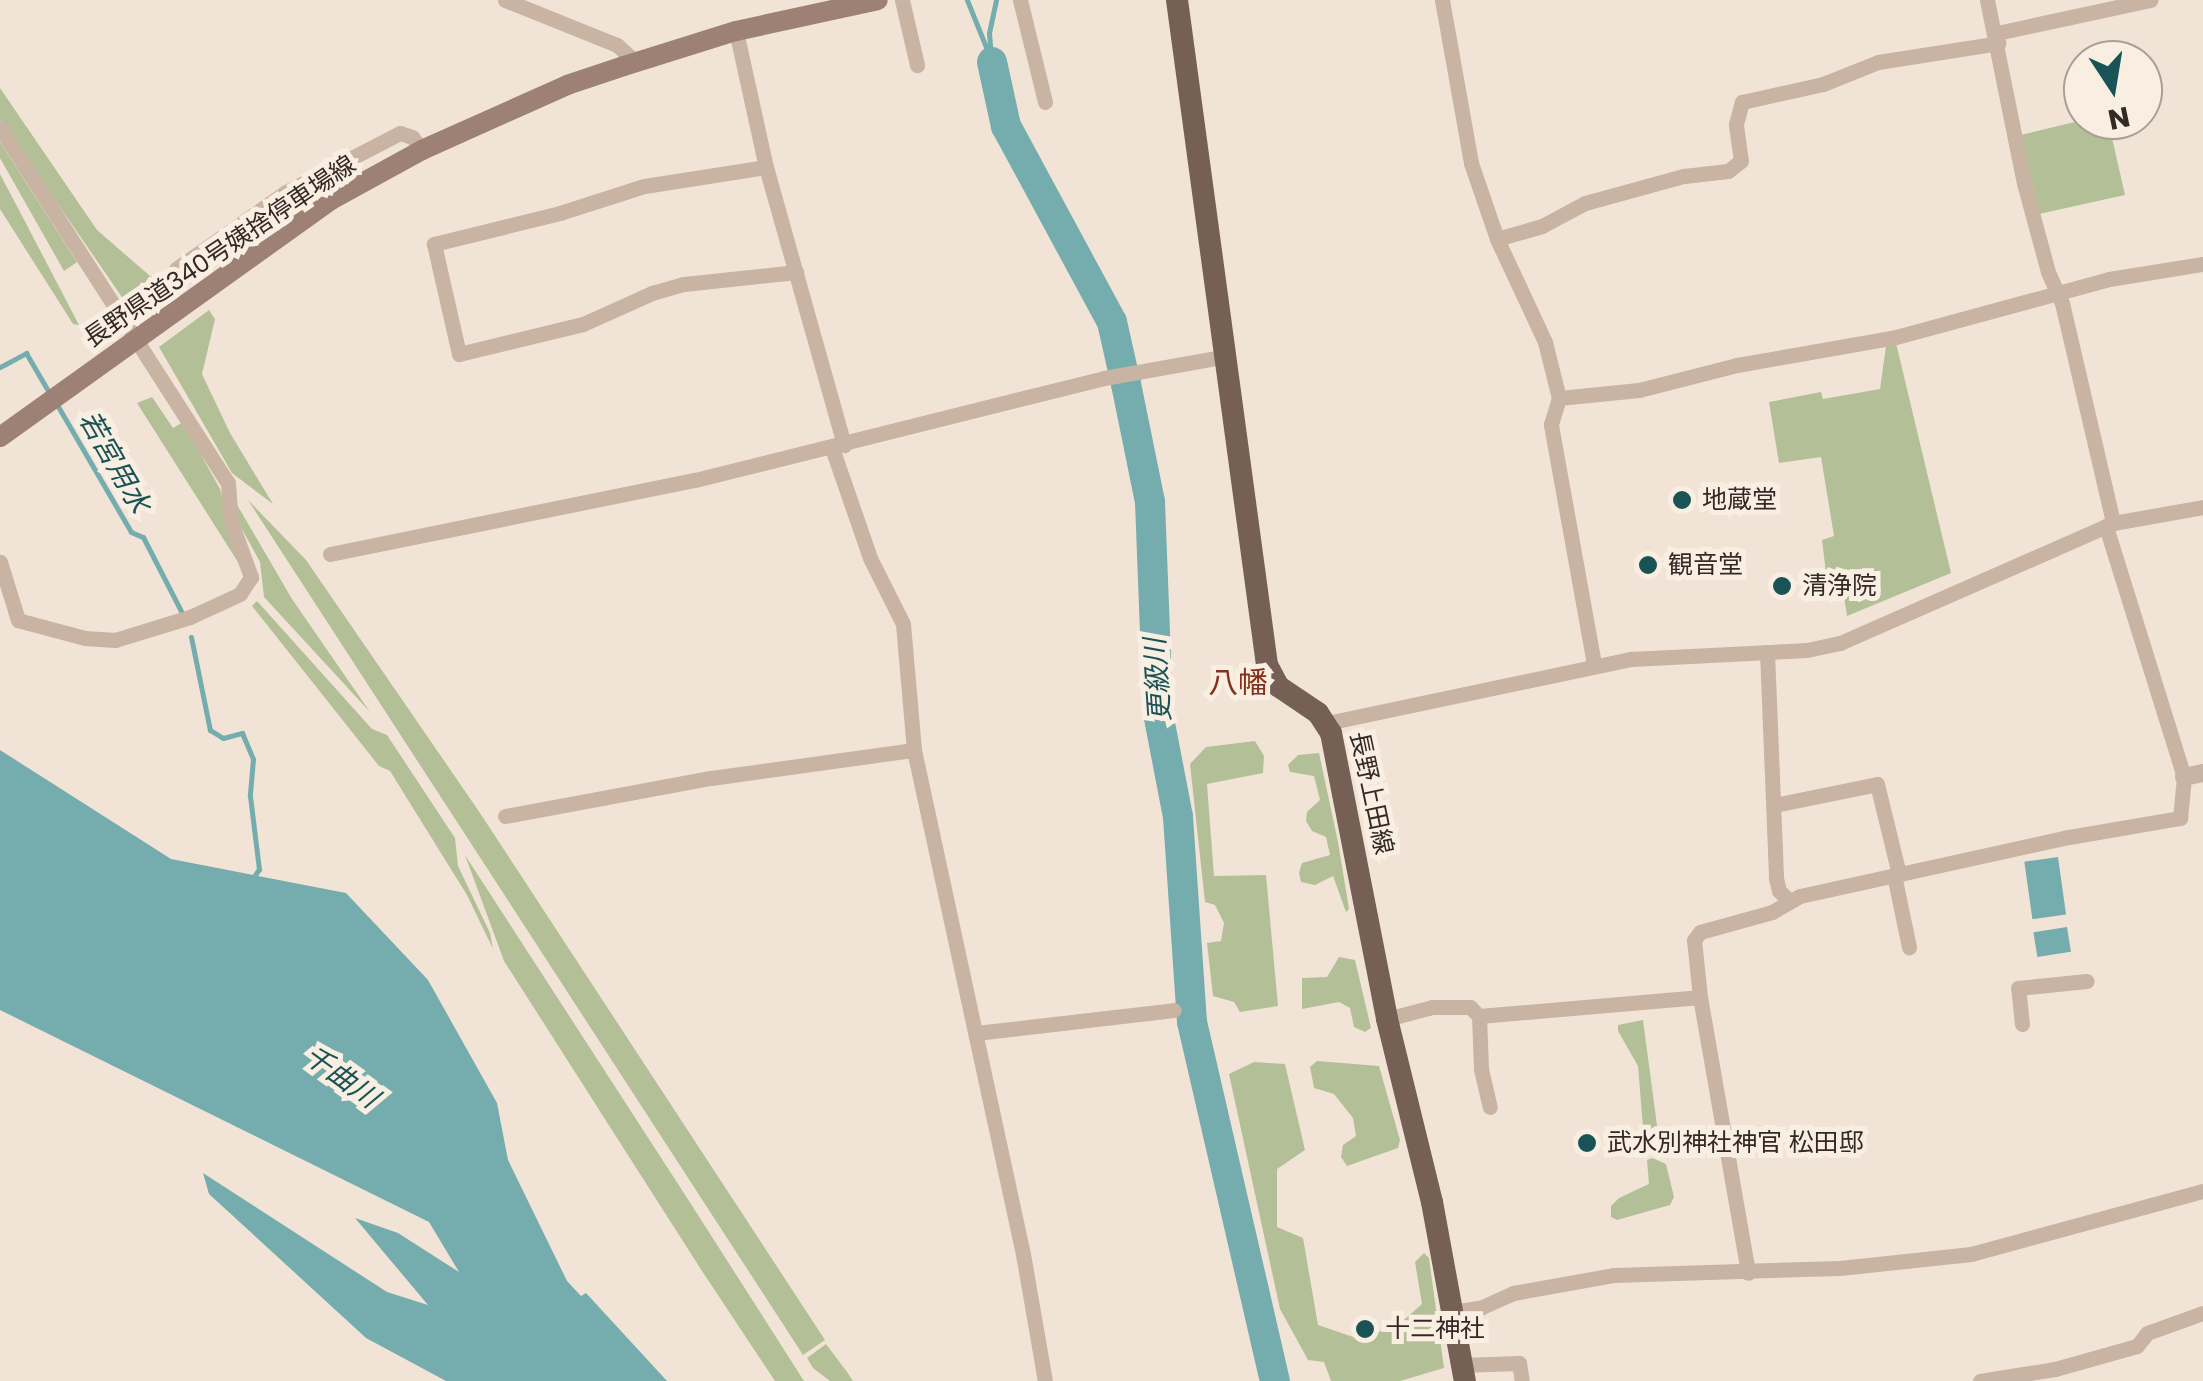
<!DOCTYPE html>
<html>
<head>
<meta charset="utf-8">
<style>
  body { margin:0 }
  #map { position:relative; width:2203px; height:1381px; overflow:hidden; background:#f1e4d6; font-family:Poppins,"Noto Sans JP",sans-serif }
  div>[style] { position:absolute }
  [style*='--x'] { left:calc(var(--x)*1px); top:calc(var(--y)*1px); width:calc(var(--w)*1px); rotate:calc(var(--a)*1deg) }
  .green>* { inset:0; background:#b3c097 }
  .water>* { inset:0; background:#75adae; transform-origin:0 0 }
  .stream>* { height:5px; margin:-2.5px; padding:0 2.5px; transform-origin:2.5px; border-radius:2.5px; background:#75adae }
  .river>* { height:30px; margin:-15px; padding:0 15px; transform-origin:15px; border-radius:15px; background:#75adae }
  .minor>* { height:15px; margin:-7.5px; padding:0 7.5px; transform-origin:7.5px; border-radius:7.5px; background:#c9b3a3 }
  .tertiary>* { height:18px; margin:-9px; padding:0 9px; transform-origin:9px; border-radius:9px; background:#c9b3a3 }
  .secondary>* { height:20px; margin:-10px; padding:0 10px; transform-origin:10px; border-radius:10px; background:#9c8174 }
  .primary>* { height:22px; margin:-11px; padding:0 11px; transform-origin:11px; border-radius:11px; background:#765f55 }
  .dots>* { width:28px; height:28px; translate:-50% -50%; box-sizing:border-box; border:5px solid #f9eee2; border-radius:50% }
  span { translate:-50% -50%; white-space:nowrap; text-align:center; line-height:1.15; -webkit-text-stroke:10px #f9eee2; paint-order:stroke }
  .street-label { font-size:25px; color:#332925 }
  .poi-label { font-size:25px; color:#332925 }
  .left { translate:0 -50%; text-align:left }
  .water-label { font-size:28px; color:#1a5355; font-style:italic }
  .quarter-label { font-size:30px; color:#83321d }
  .north { position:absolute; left:2063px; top:40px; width:100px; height:100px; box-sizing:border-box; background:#f9eee2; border:2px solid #aa9f96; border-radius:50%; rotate:168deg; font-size:28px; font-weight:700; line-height:40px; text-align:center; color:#332925 }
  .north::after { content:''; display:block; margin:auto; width:35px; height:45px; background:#1a5355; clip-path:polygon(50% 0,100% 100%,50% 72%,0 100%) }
</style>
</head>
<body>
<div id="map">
  <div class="green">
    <i style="clip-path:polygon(0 88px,97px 230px,150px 276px,193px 275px,137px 319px,0 120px)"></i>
    <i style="clip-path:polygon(2083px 120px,2108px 120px,2125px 195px,2039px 214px,2021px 135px)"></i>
    <i style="clip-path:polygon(0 142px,77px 262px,64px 271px,0 158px)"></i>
    <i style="clip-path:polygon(0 174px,19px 210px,79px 325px,73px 324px,0 209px)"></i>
    <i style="clip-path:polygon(209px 310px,215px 319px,202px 374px,230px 433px,273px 504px,232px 473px,159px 347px)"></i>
    <i style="clip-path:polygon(1896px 343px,1951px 573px,1847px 616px,1844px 596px,1829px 597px,1822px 540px,1834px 536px,1821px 457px,1779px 463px,1769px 402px,1821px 392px,1823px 399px,1880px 389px,1886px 346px)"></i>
    <i style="clip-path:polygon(152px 397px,173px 428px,183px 422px,220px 489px,243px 570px,137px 403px)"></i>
    <i style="clip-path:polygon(248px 500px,306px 560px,480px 813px,825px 1340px,803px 1355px)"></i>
    <i style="clip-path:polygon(236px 503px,292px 599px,370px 712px,264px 597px,260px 562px,237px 520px)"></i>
    <i style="clip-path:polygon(257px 601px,372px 729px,387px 735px,455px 838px,458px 866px,490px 933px,493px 949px,467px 895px,390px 771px,379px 766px,252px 606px)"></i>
    <i style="clip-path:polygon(1255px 741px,1264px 756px,1263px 773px,1207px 784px,1214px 876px,1266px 875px,1278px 1006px,1240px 1012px,1234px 1002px,1213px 996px,1207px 943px,1221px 941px,1224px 923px,1215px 905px,1205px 902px,1190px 764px,1206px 747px)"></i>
    <i style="clip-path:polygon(1319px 753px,1338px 842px,1349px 909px,1346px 912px,1333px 876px,1315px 885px,1301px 882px,1299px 873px,1302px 863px,1330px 855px,1326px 837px,1312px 831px,1306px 821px,1307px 812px,1320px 800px,1314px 776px,1290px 772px,1288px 765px,1298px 755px)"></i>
    <i style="clip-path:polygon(465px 855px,691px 1204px,804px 1381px,775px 1381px,702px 1271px,504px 961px)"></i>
    <i style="clip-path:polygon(1339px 957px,1355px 960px,1371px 1028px,1365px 1032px,1354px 1027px,1350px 1008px,1339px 1002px,1302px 1009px,1302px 978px,1327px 977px)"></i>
    <i style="clip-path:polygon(1643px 1020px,1658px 1133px,1650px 1144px,1644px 1140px,1638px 1066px,1618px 1031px,1618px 1025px)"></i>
    <i style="clip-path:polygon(1317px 1061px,1379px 1066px,1400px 1140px,1398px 1148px,1347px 1166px,1341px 1157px,1343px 1145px,1356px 1136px,1353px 1118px,1334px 1094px,1314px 1088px,1310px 1067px)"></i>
    <i style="clip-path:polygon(1254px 1062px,1285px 1064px,1305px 1150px,1277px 1169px,1277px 1227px,1303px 1238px,1318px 1325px,1362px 1340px,1404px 1320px,1422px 1304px,1415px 1262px,1424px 1253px,1429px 1258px,1444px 1368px,1400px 1381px,1331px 1381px,1324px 1362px,1308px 1360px,1280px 1309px,1229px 1074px)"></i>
    <i style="clip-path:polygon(1652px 1158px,1666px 1164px,1674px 1197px,1670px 1205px,1617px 1220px,1611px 1217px,1611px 1206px,1619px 1198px,1649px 1184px,1647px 1160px)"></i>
    <i style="clip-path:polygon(826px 1344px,847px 1372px,853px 1381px,830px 1381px,813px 1368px,807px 1358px)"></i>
  </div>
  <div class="water">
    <i style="clip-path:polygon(0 750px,171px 859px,346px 893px,428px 980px,497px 1103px,508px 1160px,567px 1281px,581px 1296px,586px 1293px,667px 1381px,446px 1381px,366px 1338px,209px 1194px,203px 1173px,387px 1292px,428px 1305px,355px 1218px,398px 1233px,459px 1272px,429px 1222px,0 1010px)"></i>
    <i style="left:2058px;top:857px;width:58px;height:34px;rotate:82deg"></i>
    <i style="left:2067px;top:927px;width:25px;height:34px;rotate:81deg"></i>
  </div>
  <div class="stream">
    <i style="--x:967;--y:0;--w:67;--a:68"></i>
    <i style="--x:991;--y:56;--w:23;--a:-95"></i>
    <i style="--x:989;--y:33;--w:34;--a:-78"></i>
    <i style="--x:0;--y:367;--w:30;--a:-28"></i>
    <i style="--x:26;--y:353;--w:48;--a:59.7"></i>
    <i style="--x:56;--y:403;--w:149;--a:59.8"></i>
    <i style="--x:131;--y:532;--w:13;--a:23"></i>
    <i style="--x:143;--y:537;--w:85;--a:62.8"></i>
    <i style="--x:191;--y:637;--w:95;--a:78.5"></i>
    <i style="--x:210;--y:730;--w:15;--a:32"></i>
    <i style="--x:223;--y:738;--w:20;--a:-15"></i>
    <i style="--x:242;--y:733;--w:28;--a:67"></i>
    <i style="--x:253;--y:759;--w:37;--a:95"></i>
    <i style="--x:250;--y:796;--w:74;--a:83"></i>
    <i style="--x:259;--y:869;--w:11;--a:124"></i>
  </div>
  <div class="river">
    <i style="--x:992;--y:62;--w:66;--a:77.7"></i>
    <i style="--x:1006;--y:126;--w:223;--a:61.6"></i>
    <i style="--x:1112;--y:322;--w:64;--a:77.3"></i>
    <i style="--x:1126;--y:384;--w:120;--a:78.5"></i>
    <i style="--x:1150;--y:502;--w:211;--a:87.8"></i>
    <i style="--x:1158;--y:713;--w:106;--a:79.1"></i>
    <i style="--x:1178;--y:817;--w:205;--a:86.1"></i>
    <i style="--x:1192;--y:1022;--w:368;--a:77"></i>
  </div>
  <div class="minor">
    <i style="--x:505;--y:0;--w:121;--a:21.9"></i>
    <i style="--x:617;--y:45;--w:25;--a:43"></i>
    <i style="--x:902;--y:0;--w:67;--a:77"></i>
    <i style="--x:1020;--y:0;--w:105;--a:76.2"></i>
    <i style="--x:1442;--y:0;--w:166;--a:79.9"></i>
    <i style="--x:1471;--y:163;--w:80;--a:71.1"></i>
    <i style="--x:1497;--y:239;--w:114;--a:65"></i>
    <i style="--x:1545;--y:342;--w:58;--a:76"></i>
    <i style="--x:1559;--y:398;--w:28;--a:107"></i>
    <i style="--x:1551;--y:425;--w:244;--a:79.8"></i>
    <i style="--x:1987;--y:0;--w:187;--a:78.6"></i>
    <i style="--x:2024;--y:183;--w:92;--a:74.9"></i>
    <i style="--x:2048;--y:272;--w:34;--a:66"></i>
    <i style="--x:2062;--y:303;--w:226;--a:76.9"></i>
    <i style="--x:736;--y:31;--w:139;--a:77.6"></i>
    <i style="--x:766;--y:167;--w:289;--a:74.3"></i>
    <i style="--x:1997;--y:33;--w:157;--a:-12.2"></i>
    <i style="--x:0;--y:128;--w:422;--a:57.3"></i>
    <i style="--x:228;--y:483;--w:39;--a:86"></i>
    <i style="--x:231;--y:522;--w:59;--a:70"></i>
    <i style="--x:251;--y:577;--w:20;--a:123"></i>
    <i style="--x:240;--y:594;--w:55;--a:155.3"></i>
    <i style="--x:190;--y:617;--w:78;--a:163"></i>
    <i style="--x:115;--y:640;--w:30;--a:-176"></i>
    <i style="--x:85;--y:638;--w:69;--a:-165"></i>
    <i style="--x:18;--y:620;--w:61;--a:-107.2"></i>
    <i style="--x:766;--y:167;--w:123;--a:171.1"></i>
    <i style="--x:644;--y:186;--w:88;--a:162.2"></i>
    <i style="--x:560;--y:213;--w:130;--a:166.2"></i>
    <i style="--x:434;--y:244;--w:113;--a:77.2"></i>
    <i style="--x:459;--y:354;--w:128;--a:-13.6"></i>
    <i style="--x:583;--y:324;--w:76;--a:-24.2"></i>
    <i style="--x:652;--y:293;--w:33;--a:-16"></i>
    <i style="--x:684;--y:284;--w:113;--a:-6.1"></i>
    <i style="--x:1497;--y:239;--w:47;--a:-16.1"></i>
    <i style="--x:1542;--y:226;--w:49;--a:-28.1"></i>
    <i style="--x:1585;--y:203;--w:103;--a:-15.3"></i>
    <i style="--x:1684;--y:176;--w:44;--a:-6.5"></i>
    <i style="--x:1728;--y:171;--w:16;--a:-38"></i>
    <i style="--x:1741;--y:161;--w:37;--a:-98"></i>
    <i style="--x:1736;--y:124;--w:23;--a:-75"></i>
    <i style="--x:1742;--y:102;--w:83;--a:-12.5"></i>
    <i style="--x:1823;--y:84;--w:59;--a:-21.8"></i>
    <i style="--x:1878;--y:62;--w:122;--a:-8.9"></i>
    <i style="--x:176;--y:269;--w:134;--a:-35"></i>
    <i style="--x:286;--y:192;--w:128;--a:-27.4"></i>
    <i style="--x:400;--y:133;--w:13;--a:18"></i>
    <i style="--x:412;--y:137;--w:16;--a:52"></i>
    <i style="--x:1559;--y:398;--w:80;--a:-5.7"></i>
    <i style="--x:1639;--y:390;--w:101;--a:-14.3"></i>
    <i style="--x:1737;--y:365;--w:161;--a:-10"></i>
    <i style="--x:1896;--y:337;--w:221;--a:-15.2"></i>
    <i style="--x:2109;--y:279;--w:95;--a:-9.1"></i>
    <i style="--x:832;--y:448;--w:116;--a:70.9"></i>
    <i style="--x:870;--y:558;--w:74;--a:63.4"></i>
    <i style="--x:903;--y:624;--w:126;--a:85"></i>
    <i style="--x:914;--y:750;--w:516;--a:77.8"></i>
    <i style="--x:1023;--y:1254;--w:129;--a:80.2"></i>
    <i style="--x:330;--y:554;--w:372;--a:-11.5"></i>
    <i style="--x:695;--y:480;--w:422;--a:-14"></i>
    <i style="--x:1104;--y:378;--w:126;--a:-10.1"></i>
    <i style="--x:1767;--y:652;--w:226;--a:87.7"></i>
    <i style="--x:1776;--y:878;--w:13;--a:77"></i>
    <i style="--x:1779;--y:891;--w:15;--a:42"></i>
    <i style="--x:1327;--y:723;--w:311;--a:-11.9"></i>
    <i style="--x:1631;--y:659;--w:176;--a:-2.9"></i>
    <i style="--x:1807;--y:650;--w:34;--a:-12"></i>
    <i style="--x:1840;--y:643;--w:298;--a:-23.7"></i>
    <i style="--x:2113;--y:523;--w:91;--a:-10.1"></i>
    <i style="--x:1774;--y:805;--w:105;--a:-11.5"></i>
    <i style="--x:1877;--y:784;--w:93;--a:76.3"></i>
    <i style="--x:505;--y:816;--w:209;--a:-10.5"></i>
    <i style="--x:711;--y:778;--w:205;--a:-7.9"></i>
    <i style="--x:1894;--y:875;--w:74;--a:78.2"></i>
    <i style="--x:1700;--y:997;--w:280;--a:80.1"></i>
    <i style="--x:1479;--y:1016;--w:53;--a:87.8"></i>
    <i style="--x:1481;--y:1069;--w:39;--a:77"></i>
    <i style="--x:1387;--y:1019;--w:47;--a:-14.9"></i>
    <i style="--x:1432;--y:1007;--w:38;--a:0"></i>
    <i style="--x:1470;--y:1007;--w:13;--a:45"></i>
    <i style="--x:1479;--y:1016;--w:222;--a:-4.9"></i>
    <i style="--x:1700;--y:997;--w:57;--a:-96"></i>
    <i style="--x:1694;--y:940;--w:10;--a:-53"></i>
    <i style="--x:1700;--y:932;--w:75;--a:-15.5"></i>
    <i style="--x:1772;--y:912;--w:32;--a:-30"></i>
    <i style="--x:1800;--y:896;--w:275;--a:-12.4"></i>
    <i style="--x:2069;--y:837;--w:113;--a:-9.7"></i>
    <i style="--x:2180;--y:818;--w:41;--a:-84.4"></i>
    <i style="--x:2184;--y:777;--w:263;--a:-107.3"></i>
    <i style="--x:2022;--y:1024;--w:36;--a:-96"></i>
    <i style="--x:2018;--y:988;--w:69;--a:-5.8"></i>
    <i style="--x:976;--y:1033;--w:199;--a:-6.6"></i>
    <i style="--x:1452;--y:1312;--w:30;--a:-9"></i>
    <i style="--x:1482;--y:1307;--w:34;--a:-24"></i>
    <i style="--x:1513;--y:1293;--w:103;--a:-10.1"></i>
    <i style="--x:1614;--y:1275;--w:226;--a:-1.8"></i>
    <i style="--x:1840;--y:1268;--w:132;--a:-6.1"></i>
    <i style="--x:1971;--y:1254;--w:240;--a:-15.2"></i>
    <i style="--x:1461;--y:1365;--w:58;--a:-2"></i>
    <i style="--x:1519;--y:1363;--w:18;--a:81"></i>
    <i style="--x:1980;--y:1381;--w:76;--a:-9.1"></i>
    <i style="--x:2055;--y:1369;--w:85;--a:-15.7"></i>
    <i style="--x:2137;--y:1346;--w:16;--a:-52"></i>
    <i style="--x:2147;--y:1333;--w:59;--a:-19.7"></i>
  </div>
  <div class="tertiary">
    <i style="--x:2184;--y:777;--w:19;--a:-12"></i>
  </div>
  <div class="secondary">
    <i style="--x:0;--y:437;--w:407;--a:-35.6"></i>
    <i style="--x:331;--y:200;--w:104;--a:-28.8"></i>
    <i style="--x:422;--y:150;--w:159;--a:-24.1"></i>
    <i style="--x:567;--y:85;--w:60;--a:-18.4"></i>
    <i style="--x:624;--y:66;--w:117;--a:-17.4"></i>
    <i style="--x:736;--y:31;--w:145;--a:-12.3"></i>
  </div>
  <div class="primary">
    <i style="--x:1177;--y:0;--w:671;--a:82.29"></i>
    <i style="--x:1267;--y:665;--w:24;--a:62"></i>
    <i style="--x:1278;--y:686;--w:48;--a:34"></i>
    <i style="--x:1318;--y:713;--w:24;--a:57"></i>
    <i style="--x:1331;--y:733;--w:291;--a:78.9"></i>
    <i style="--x:1387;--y:1019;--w:188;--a:76.2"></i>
    <i style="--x:1432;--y:1202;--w:182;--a:79.6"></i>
  </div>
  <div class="dots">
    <i style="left:1682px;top:500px;background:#1a5355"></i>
    <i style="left:1648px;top:565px;background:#1a5355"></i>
    <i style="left:1782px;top:586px;background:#1a5355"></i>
    <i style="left:1587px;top:1143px;background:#1a5355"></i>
    <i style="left:1365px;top:1329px;background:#1a5355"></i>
  </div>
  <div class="street-label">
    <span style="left:220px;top:252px;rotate:-34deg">長野県道340号姨捨停車場線</span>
    <span style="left:1371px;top:793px;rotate:78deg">長野上田線</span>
  </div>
  <div class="poi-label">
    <span class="left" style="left:1702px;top:500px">地蔵堂</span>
    <span class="left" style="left:1668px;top:565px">観音堂</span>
    <span class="left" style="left:1802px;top:586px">清浄院</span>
    <span class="left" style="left:1607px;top:1143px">武水別神社神官 松田邸</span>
    <span class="left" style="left:1385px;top:1329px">十二神社</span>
  </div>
  <div class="water-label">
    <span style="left:114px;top:462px;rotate:60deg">若宮用水</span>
    <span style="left:1158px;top:680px;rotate:-94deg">更級川</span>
    <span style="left:341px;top:1077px;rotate:36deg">千曲川</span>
  </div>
  <div class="quarter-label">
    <span style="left:1238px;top:683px">八幡</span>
  </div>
  <div class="north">N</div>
</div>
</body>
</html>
